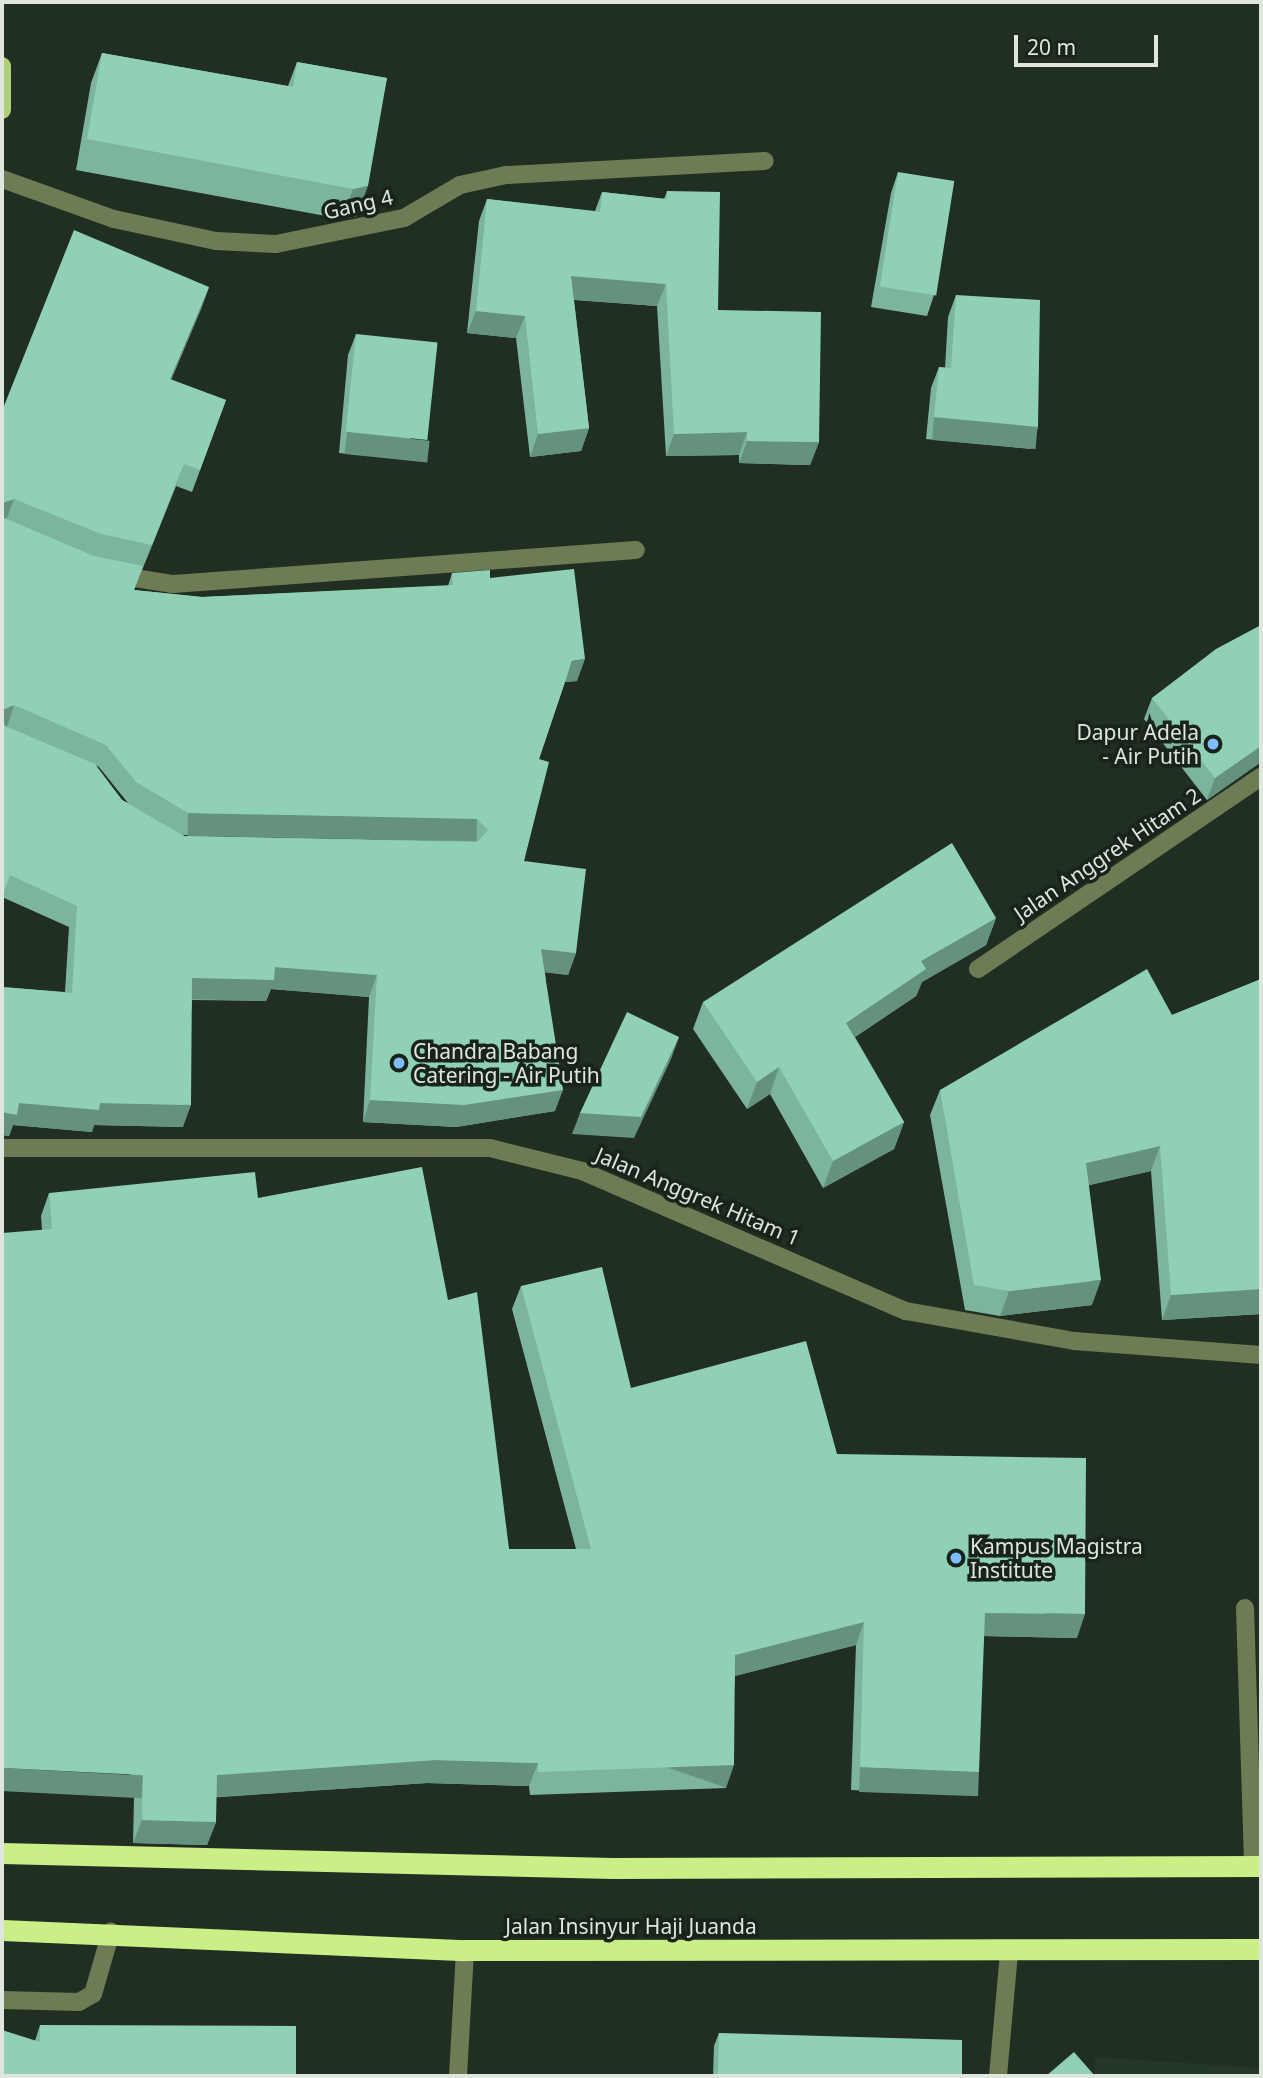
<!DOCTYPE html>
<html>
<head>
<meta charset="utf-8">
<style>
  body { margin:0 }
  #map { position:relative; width:1263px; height:2078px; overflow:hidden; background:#212e22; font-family:"Noto Sans",sans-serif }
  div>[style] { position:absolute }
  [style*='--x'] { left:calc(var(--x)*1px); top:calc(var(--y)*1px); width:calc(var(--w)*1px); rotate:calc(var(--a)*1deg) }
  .built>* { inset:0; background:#253726 }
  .minor>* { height:18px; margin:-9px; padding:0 9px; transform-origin:9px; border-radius:9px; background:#6d7c54 }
  .major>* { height:18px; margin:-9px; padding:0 9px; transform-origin:9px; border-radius:9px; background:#afcf79 }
  .highway>* { height:21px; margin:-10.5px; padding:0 10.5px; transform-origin:10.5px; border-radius:10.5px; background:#caef87 }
  .wall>* { inset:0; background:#7cb49d }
  .shaded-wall>* { inset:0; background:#65927f; transform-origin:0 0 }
  .building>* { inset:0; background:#90d1b6; transform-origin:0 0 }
  .dots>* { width:19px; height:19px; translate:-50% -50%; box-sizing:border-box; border:4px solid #182419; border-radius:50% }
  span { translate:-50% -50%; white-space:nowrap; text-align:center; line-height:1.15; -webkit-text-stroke:7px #182419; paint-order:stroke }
  .street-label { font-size:21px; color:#dee6de }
  .poi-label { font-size:21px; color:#dee6de }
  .right { translate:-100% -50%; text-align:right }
  .left { translate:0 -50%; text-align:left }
  .frame { position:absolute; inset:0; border:4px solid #dee6de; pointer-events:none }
  .scale { position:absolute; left:1014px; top:35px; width:144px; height:32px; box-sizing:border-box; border:4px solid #dee6de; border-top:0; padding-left:9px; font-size:21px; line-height:24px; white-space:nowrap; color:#dee6de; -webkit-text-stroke:5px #182419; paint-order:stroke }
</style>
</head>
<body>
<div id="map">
  <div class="built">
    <i style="clip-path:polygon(1095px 2057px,1261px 2068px,1261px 2076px,1095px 2076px)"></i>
  </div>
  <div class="minor">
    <i style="--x:2;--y:179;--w:119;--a:19.7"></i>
    <i style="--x:114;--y:219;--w:104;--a:12.2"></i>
    <i style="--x:216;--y:241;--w:60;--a:2.9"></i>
    <i style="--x:276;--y:244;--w:131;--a:-11.5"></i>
    <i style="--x:404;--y:218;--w:65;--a:-30.5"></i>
    <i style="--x:460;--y:185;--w:47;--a:-12.3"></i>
    <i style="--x:506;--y:175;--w:259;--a:-3.1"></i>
    <i style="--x:116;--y:575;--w:58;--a:9"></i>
    <i style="--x:173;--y:584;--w:464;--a:-4.2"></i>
    <i style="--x:978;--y:969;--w:342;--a:-34.2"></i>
    <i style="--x:2;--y:1148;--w:488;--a:0"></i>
    <i style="--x:490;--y:1148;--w:95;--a:14"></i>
    <i style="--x:582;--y:1171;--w:353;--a:23.4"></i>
    <i style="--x:906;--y:1311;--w:171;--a:10.1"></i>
    <i style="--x:1074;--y:1341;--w:188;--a:4.3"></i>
    <i style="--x:1245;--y:1608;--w:258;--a:88.2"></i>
    <i style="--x:2;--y:2000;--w:77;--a:1.5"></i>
    <i style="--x:79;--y:2002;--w:16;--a:-30"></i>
    <i style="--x:93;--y:1994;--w:65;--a:-73.8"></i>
    <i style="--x:458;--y:2076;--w:126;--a:-86.8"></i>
    <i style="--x:998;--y:2076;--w:123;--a:-84.9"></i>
  </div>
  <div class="major">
    <i style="--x:2;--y:66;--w:44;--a:90"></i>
  </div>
  <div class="highway">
    <i style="--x:2;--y:1853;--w:610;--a:1.41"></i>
    <i style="--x:612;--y:1868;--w:649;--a:-0.18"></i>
    <i style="--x:2;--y:1930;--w:463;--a:2.5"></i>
    <i style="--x:465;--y:1950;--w:796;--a:-0.07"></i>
  </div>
  <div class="wall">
    <i style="clip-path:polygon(102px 53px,288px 86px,297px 62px,387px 78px,357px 216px,342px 219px,76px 170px,91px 83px)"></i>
    <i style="clip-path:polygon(898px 172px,934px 295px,927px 316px,871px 307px,891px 193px)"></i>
    <i style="clip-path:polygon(667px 191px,718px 310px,819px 442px,810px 465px,739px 463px,739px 455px,666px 456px,657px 306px,574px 300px,589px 428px,581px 451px,530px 457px,516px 338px,467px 333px,479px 221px,487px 199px,595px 211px,602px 192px,664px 199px)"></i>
    <i style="clip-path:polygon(evenodd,209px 287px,201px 309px,171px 380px,226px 400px,192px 492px,176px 486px,134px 590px,202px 597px,448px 586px,452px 573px,490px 578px,577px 681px,565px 682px,539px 759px,524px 861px,576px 953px,568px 975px,545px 972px,555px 1111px,456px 1127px,363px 1122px,369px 997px,271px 989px,266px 1001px,192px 1000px,183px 1127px,94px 1125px,92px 1132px,13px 1125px,9px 1136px,2px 1135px,2px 987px,65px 992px,69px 927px,2px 897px,4px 406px,209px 287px,95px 765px,99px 767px,128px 803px,122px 800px,95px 765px,209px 287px,183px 835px,469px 841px,470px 841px,184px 836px,183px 835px)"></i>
    <i style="clip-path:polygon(956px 295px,1038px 427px,1031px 449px,926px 439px,931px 388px,939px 367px,945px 368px,948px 317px)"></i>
    <i style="clip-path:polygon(356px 334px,422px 461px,339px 453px,348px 355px)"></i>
    <i style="clip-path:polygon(1261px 625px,1261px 762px,1207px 800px,1144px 719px,1152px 698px)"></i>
    <i style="clip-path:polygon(996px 918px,986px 945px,922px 982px,916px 996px,855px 1037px,904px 1122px,894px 1149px,823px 1188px,770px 1094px,747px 1109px,693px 1029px,703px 1002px)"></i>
    <i style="clip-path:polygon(1261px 979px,1261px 1314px,1162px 1320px,1151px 1171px,1089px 1185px,1092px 1305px,1000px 1316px,965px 1310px,930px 1115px,940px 1090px,1172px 1015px)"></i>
    <i style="clip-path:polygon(49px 1193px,258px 1198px,448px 1300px,509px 1549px,576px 1549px,512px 1309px,521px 1286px,631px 1388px,837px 1454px,1077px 1638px,984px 1636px,971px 1795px,851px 1790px,856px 1645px,735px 1676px,726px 1788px,530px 1795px,529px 1786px,427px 1783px,216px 1797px,216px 1822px,207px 1845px,133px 1843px,134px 1798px,42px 1230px,41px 1216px)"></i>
    <i style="clip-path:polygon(40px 2025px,296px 2076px,2px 2076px,35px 2041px)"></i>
    <i style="clip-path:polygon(719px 2033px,962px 2076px,713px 2076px,714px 2046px)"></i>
  </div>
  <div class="shaded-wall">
    <i style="clip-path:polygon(368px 186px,357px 216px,342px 219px,353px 189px)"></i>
    <i style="clip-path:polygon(571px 276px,666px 284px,657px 306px,563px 299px)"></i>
    <i style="clip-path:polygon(209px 287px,201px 309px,162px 401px,170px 379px)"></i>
    <i style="clip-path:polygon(476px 311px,525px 316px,516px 338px,467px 333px)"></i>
    <i style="left:934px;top:417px;width:104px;height:23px;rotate:5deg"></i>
    <i style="clip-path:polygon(589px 428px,581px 451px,530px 457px,538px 434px)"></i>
    <i style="left:347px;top:432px;width:83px;height:22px;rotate:6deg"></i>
    <i style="clip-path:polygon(747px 432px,739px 455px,666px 456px,674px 434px)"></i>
    <i style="clip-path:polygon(747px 441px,819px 442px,810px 465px,739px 463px)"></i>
    <i style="clip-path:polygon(184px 464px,176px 486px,144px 566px,152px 545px)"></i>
    <i style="clip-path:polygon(14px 499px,6px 520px,2px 522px,2px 503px)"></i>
    <i style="clip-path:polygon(585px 659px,577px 681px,565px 682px,572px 661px)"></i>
    <i style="clip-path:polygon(14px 705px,7px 727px,2px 729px,2px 710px)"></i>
    <i style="clip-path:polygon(1261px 746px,1261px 762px,1207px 800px,1215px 778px)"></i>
    <i style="left:188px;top:813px;width:289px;height:23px;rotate:1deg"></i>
    <i style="clip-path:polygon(996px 918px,986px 945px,922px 982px,916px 996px,836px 1050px,846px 1023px,921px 961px)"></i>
    <i style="clip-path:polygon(541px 949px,576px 953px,568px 975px,533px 971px)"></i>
    <i style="clip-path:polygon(275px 967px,377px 975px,369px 997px,271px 989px,266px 1001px,184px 999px,192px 978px)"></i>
    <i style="clip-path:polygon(679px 1037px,671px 1059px,634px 1138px,572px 1134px,580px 1113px)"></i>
    <i style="clip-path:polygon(779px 1067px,770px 1094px,747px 1109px,757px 1082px)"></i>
    <i style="clip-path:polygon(563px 1090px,555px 1111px,456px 1127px,363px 1122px,370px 1100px)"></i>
    <i style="clip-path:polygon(19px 1103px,100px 1103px,191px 1105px,183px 1127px,94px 1125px,92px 1132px,13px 1125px,9px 1136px,2px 1135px,2px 1112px)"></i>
    <i style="clip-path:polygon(904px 1122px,894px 1149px,823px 1188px,833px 1161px)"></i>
    <i style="clip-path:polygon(1160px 1146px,1151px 1171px,1077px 1188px,1086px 1163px)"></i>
    <i style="clip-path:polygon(1101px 1280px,1092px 1305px,1000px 1316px,1009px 1291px)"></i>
    <i style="clip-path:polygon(1261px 1289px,1261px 1314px,1162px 1320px,1171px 1295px)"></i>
    <i style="clip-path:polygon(985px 1613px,1085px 1614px,1077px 1638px,976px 1636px)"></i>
    <i style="clip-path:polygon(864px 1622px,856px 1645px,727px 1678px,735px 1655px)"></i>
    <i style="clip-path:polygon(435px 1760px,538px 1763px,529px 1786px,427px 1783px,208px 1798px,217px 1775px)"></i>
    <i style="left:734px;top:1765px;width:24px;height:196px;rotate:109deg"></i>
    <i style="left:860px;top:1767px;width:119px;height:25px;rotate:2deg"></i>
    <i style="left:2px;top:1768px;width:141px;height:23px;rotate:3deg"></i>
    <i style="clip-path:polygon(142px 1820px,216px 1822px,207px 1845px,133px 1843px)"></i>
  </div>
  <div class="building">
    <i style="clip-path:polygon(102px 53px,293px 87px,297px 62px,387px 78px,368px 186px,353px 189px,87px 139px)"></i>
    <i style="left:898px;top:172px;width:57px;height:116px;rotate:9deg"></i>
    <i style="clip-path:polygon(667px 191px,720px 192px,718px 310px,821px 312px,819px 442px,747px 441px,747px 432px,674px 434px,666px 284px,571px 276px,589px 428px,538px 434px,525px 316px,476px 311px,487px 199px,600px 212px,602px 192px,667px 199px)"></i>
    <i style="clip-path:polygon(74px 230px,209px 287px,170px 379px,226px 400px,200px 470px,184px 464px,152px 545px,101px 534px,14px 499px,2px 503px,2px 406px,4px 406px)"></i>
    <i style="clip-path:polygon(956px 295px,1040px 300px,1038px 427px,934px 417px,939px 367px,951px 368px)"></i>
    <i style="left:356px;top:334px;width:82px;height:98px;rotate:6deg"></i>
    <i style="clip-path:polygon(2px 517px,94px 556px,143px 566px,134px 590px,202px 597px,453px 585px,452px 573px,490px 570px,490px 578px,574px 569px,585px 659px,572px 661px,539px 759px,549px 762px,524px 861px,586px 869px,576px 953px,541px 949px,563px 1090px,464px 1105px,370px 1100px,377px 975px,275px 967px,274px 980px,192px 978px,191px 1105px,100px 1103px,99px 1110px,19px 1103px,17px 1115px,2px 1112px,2px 987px,72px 993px,77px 906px,10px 875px,2px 897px,2px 717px,5px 726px,95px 764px,122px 800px,184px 836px,477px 842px,488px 830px,477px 819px,188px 813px,136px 782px,106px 745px,14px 705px,2px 710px)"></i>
    <i style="clip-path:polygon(1261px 625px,1261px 746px,1215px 778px,1152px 698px,1216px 649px)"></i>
    <i style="clip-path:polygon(952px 843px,996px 918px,921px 961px,926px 969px,846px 1023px,904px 1122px,833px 1161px,779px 1067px,757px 1082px,703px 1002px)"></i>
    <i style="clip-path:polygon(1147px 969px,1172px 1015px,1261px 979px,1261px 1289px,1171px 1295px,1160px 1146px,1086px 1163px,1101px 1280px,1009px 1291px,974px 1285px,940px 1090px)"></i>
    <i style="clip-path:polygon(627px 1012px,679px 1037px,641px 1117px,580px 1113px)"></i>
    <i style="clip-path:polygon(422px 1167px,448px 1300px,477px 1292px,509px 1549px,591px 1549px,521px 1286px,602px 1267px,631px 1388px,806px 1341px,837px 1454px,1086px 1458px,1085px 1614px,985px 1613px,979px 1772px,860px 1767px,864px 1622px,735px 1655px,734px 1765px,538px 1772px,538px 1763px,435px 1760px,217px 1775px,216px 1822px,142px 1820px,143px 1775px,2px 1768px,2px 1233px,52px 1229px,49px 1193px,255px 1172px,258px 1198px)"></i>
    <i style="clip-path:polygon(40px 2025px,296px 2026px,296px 2076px,2px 2076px,2px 2030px,40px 2042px)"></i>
    <i style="clip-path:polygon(719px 2033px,962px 2040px,962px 2076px,718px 2076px)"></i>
    <i style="clip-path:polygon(1074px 2052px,1095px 2076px,1046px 2076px)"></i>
  </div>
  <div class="dots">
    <i style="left:1213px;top:744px;background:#7ebdf9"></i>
    <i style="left:399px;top:1063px;background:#7ebdf9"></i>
    <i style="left:956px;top:1558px;background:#7ebdf9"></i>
  </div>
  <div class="street-label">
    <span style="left:358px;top:204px;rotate:-13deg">Gang 4</span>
    <span style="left:1107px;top:854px;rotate:-34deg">Jalan Anggrek Hitam 2</span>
    <span style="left:698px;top:1196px;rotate:23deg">Jalan Anggrek Hitam 1</span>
    <span style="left:631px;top:1926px">Jalan Insinyur Haji Juanda</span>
  </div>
  <div class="poi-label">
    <span class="right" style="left:1199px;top:744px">Dapur Adela<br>- Air Putih</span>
    <span class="left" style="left:413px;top:1063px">Chandra Babang<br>Catering - Air Putih</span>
    <span class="left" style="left:970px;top:1558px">Kampus Magistra<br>Institute</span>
  </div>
  <div class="frame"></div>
  <div class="scale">20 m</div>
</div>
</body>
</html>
